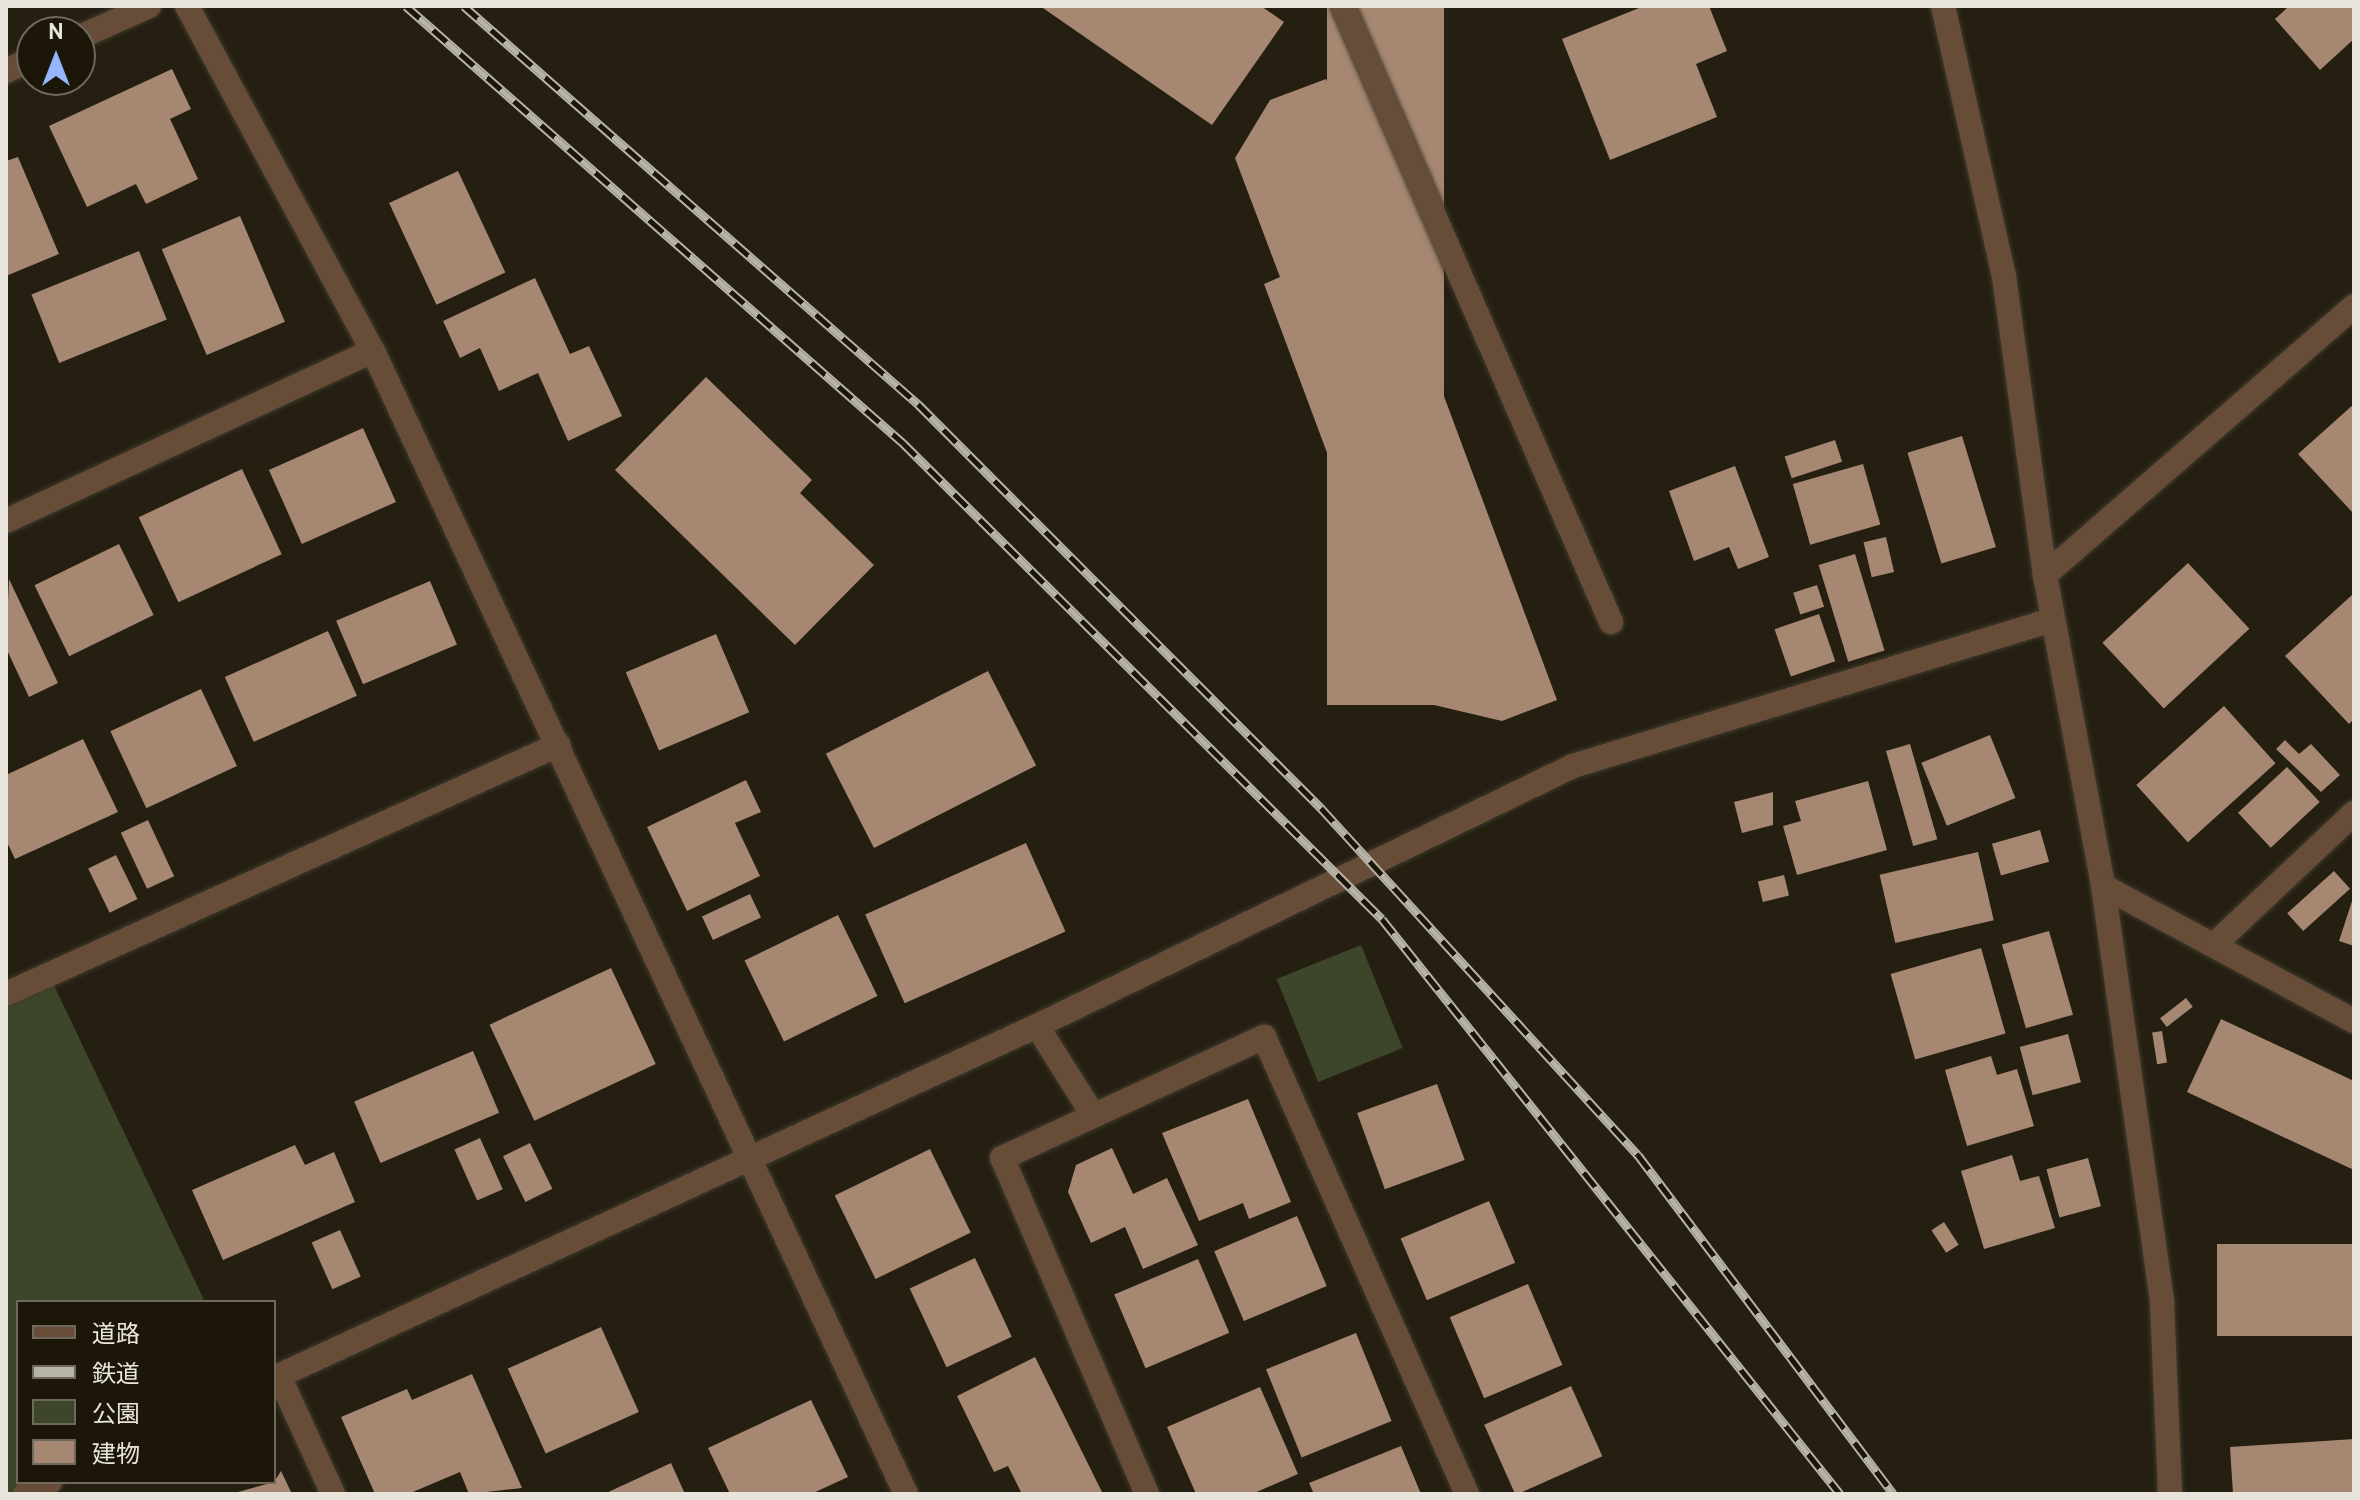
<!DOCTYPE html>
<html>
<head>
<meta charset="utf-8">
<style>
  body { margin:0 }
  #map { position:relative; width:2360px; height:1500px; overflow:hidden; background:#251f12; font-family:Overpass,"Noto Sans JP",sans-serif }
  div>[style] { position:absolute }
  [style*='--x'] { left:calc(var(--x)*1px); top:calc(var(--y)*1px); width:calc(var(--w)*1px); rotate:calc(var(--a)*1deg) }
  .green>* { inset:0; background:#3d462a; transform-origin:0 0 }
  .building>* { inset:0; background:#a68771; transform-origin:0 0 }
  .roads { filter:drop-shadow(0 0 2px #403b2e) drop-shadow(0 0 2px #403b2e) }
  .minor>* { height:24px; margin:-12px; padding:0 12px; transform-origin:12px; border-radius:12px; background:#674d37 }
  .rail>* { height:9px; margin-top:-4.5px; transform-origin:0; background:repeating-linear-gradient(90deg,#1c1609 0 18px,#b8b3a9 0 36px); box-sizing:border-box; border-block:2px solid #b8b3a9 }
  span { translate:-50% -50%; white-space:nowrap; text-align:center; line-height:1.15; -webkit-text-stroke:8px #1c1609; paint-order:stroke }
  .frame { position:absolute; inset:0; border:8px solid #e8e4db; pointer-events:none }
  .legend { position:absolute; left:16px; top:1300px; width:260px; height:184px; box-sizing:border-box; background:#1c1609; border:2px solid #6e685d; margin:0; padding:10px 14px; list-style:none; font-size:24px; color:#e8e4db }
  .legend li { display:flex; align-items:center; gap:16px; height:40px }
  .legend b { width:40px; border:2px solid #6e685d }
  .north { position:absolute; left:16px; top:16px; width:80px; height:80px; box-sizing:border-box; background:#1c1609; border:2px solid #6e685d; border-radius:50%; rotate:0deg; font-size:22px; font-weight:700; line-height:32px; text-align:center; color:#e8e4db }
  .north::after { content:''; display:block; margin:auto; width:28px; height:36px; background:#95b6fd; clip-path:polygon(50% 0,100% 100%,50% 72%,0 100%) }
</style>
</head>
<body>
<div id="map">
  <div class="green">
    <i style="left:1361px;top:945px;width:111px;height:91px;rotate:68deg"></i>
    <i style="clip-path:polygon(49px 975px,205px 1302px,18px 1302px,18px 1482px,50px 1482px,6px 1494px,6px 994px)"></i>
  </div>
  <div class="building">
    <i style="clip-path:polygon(1040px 6px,1261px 6px,1284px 22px,1212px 125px)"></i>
    <i style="left:1327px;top:6px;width:117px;height:699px"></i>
    <i style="clip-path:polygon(1644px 6px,1709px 6px,1727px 51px,1696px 64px,1717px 117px,1610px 160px,1562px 39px)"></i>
    <i style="clip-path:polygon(2289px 6px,2354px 6px,2354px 39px,2320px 70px,2275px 19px)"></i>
    <i style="clip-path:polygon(172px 69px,191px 109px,170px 119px,198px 179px,146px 204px,136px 184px,87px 207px,49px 126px)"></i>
    <i style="clip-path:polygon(1326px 79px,1557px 700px,1502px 721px,1434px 705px,1390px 588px,1379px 592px,1264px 284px,1280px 277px,1235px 158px,1270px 100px)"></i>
    <i style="clip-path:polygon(18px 157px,59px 254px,6px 276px,6px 161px)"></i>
    <i style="left:458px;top:171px;width:112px;height:76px;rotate:65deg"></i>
    <i style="left:240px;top:216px;width:115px;height:85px;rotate:67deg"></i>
    <i style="left:139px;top:251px;width:74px;height:116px;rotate:68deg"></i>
    <i style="clip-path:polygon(535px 278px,570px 354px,589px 346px,622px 416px,568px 441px,538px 373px,499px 391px,480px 348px,460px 358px,443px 321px)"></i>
    <i style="clip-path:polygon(706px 377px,812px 480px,800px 493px,874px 565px,795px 645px,615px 470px)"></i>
    <i style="clip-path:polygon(2354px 404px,2354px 514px,2298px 454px)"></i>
    <i style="left:363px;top:428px;width:81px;height:103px;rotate:66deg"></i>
    <i style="left:1962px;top:436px;width:116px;height:57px;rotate:73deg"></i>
    <i style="left:1835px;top:440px;width:23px;height:53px;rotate:72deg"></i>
    <i style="left:1863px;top:464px;width:63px;height:73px;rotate:74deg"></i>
    <i style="clip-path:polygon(1735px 466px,1769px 557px,1738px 569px,1729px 547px,1694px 561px,1669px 491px)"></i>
    <i style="left:242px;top:469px;width:94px;height:114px;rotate:65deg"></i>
    <i style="left:1886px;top:537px;width:36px;height:23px;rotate:77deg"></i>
    <i style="left:119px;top:544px;width:79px;height:94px;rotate:64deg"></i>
    <i style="left:1855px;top:554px;width:101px;height:38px;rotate:73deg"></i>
    <i style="left:2188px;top:563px;width:90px;height:117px;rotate:47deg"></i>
    <i style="clip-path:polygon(9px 579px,58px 683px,29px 697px,6px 648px)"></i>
    <i style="left:430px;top:581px;width:69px;height:102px;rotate:67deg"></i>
    <i style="left:1817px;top:585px;width:23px;height:25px;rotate:72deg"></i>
    <i style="clip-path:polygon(2352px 595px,2354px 719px,2349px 724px,2285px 656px)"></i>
    <i style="left:1819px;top:614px;width:50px;height:47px;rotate:71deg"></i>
    <i style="left:328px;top:631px;width:71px;height:113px;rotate:66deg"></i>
    <i style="left:716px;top:634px;width:85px;height:98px;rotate:67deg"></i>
    <i style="left:988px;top:671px;width:106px;height:182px;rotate:63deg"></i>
    <i style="left:201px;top:689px;width:85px;height:100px;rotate:65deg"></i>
    <i style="left:2224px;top:706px;width:77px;height:118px;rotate:48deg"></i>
    <i style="left:1990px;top:735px;width:68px;height:74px;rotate:68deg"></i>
    <i style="clip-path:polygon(83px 739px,118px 812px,15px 859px,6px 840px,6px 775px)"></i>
    <i style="clip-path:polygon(2285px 740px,2299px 754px,2311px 744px,2340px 775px,2321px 792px,2276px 749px)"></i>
    <i style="left:1910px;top:744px;width:99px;height:25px;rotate:74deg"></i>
    <i style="left:2287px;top:767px;width:48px;height:67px;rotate:47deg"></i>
    <i style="clip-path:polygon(746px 780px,761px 812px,735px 823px,760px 876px,687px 911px,647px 827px)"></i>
    <i style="clip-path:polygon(1868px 781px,1887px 850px,1797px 875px,1783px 826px,1801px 821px,1795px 801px)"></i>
    <i style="clip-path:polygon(1773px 792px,1773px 825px,1742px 833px,1734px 802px)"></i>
    <i style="left:148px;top:820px;width:62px;height:30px;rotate:65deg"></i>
    <i style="left:2040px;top:830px;width:33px;height:50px;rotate:74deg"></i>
    <i style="left:1026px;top:843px;width:97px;height:176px;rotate:66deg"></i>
    <i style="left:1978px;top:852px;width:70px;height:101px;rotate:77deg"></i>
    <i style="left:116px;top:855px;width:49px;height:31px;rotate:64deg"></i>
    <i style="left:2334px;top:871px;width:24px;height:63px;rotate:48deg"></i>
    <i style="left:1784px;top:875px;width:21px;height:27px;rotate:76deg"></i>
    <i style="left:750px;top:894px;width:26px;height:53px;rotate:65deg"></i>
    <i style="clip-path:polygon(2354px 895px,2354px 946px,2339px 941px)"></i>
    <i style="left:838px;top:915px;width:90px;height:104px;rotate:64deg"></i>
    <i style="left:2049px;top:931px;width:87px;height:49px;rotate:74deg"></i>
    <i style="left:1981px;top:948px;width:89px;height:94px;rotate:74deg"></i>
    <i style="left:611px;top:968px;width:106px;height:134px;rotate:65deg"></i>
    <i style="left:2186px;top:998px;width:11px;height:33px;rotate:52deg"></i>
    <i style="clip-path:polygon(2221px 1019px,2354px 1081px,2354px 1170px,2187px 1092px)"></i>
    <i style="left:2162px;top:1031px;width:32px;height:10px;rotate:81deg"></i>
    <i style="left:2068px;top:1034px;width:50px;height:50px;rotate:75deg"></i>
    <i style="left:473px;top:1051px;width:67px;height:129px;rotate:67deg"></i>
    <i style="clip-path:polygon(1991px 1056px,1997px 1075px,2017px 1069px,2034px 1126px,1967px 1146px,1945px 1070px)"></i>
    <i style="left:1437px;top:1084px;width:81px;height:85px;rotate:70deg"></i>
    <i style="clip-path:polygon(1248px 1099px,1291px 1202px,1249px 1219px,1243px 1203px,1199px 1221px,1162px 1133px)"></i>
    <i style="left:480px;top:1138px;width:56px;height:28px;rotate:66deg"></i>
    <i style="left:530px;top:1143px;width:51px;height:30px;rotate:64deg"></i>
    <i style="clip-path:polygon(295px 1145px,305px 1165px,334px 1152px,355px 1202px,223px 1260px,192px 1190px)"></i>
    <i style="clip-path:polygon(1112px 1148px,1133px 1194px,1167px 1178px,1198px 1245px,1143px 1269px,1125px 1227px,1091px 1243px,1068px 1192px,1076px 1165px)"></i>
    <i style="left:930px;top:1149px;width:93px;height:106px;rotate:64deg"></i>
    <i style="clip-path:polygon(2012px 1155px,2020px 1181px,2039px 1176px,2055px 1228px,1984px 1249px,1961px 1171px)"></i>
    <i style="left:2088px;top:1158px;width:50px;height:43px;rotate:75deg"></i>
    <i style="left:1489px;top:1201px;width:67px;height:96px;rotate:67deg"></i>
    <i style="left:1297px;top:1216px;width:76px;height:90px;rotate:67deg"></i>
    <i style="left:1944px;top:1222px;width:27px;height:15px;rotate:57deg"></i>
    <i style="left:340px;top:1230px;width:51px;height:31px;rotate:66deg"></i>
    <i style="left:2354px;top:1244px;width:92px;height:137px;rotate:90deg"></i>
    <i style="left:975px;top:1258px;width:87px;height:72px;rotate:65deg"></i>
    <i style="left:1198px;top:1259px;width:80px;height:91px;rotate:67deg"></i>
    <i style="left:1528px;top:1284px;width:88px;height:85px;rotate:67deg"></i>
    <i style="left:601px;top:1327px;width:93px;height:102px;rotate:66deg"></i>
    <i style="left:1356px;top:1333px;width:95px;height:97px;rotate:68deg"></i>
    <i style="clip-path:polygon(1035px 1357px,1103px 1494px,1022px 1494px,1008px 1466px,994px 1472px,957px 1396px)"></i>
    <i style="clip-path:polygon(472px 1374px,522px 1488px,469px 1494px,460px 1472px,408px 1494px,375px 1494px,341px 1417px,407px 1389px,412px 1400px)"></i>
    <i style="left:1571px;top:1386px;width:77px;height:95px;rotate:66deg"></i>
    <i style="clip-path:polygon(1260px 1387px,1298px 1474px,1252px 1494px,1196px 1494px,1167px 1427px)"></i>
    <i style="clip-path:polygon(811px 1400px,848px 1477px,811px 1494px,730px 1494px,708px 1448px)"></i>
    <i style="clip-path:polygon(2354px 1439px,2354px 1494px,2233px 1494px,2230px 1447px)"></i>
    <i style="clip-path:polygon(1401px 1446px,1421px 1494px,1314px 1494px,1309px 1483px)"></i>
    <i style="clip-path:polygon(671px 1463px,685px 1494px,604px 1494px)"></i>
    <i style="clip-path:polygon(281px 1471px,292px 1494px,231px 1494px,274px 1482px)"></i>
  </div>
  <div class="roads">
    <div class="minor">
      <i style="--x:187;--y:6;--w:392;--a:61.7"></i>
      <i style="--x:373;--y:351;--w:1261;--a:65"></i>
      <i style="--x:1343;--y:6;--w:672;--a:66.49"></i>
      <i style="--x:1943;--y:6;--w:277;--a:77.3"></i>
      <i style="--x:2004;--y:276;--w:302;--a:82.2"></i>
      <i style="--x:2045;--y:575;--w:316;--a:79.4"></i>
      <i style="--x:2103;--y:886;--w:420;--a:81.9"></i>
      <i style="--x:2162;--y:1302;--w:192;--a:87.6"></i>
      <i style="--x:80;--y:37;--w:76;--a:-24.2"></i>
      <i style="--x:6;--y:71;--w:29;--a:-25"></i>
      <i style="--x:6;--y:521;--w:404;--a:-24.9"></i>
      <i style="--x:2045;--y:575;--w:410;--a:-41"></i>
      <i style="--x:2103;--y:886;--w:285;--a:28.3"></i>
      <i style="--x:2216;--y:943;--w:190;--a:-43.3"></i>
      <i style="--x:6;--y:994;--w:606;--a:-24.28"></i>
      <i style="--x:1037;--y:1026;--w:105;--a:57.8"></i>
      <i style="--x:279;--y:1376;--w:130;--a:65.4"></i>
      <i style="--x:274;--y:1378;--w:840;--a:-24.77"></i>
      <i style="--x:1037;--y:1026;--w:596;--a:-25.88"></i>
      <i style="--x:1573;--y:766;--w:501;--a:-16.95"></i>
      <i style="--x:25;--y:1494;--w:28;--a:-26"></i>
      <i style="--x:1147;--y:1494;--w:366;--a:-113.3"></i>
      <i style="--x:1002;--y:1158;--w:289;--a:-24.8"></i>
      <i style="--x:1264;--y:1037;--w:500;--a:66.05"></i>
    </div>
  </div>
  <div class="rail">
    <i style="--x:406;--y:6;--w:662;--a:41.32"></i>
    <i style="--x:903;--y:443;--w:675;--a:44.82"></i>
    <i style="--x:1382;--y:919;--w:735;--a:51.46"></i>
    <i style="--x:464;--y:6;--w:604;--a:41.24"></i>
    <i style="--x:918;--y:404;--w:571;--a:45.07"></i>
    <i style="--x:1321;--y:808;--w:470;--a:47.6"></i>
    <i style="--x:1638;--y:1155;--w:424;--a:53"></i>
  </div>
  <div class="frame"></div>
  <ul class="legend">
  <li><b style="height:10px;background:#674d37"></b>道路</li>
  <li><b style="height:10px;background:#b8b3a9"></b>鉄道</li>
  <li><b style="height:22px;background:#3d462a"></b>公園</li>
  <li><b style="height:22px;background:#a68771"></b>建物</li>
  </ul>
  <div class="north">N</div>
</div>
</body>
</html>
